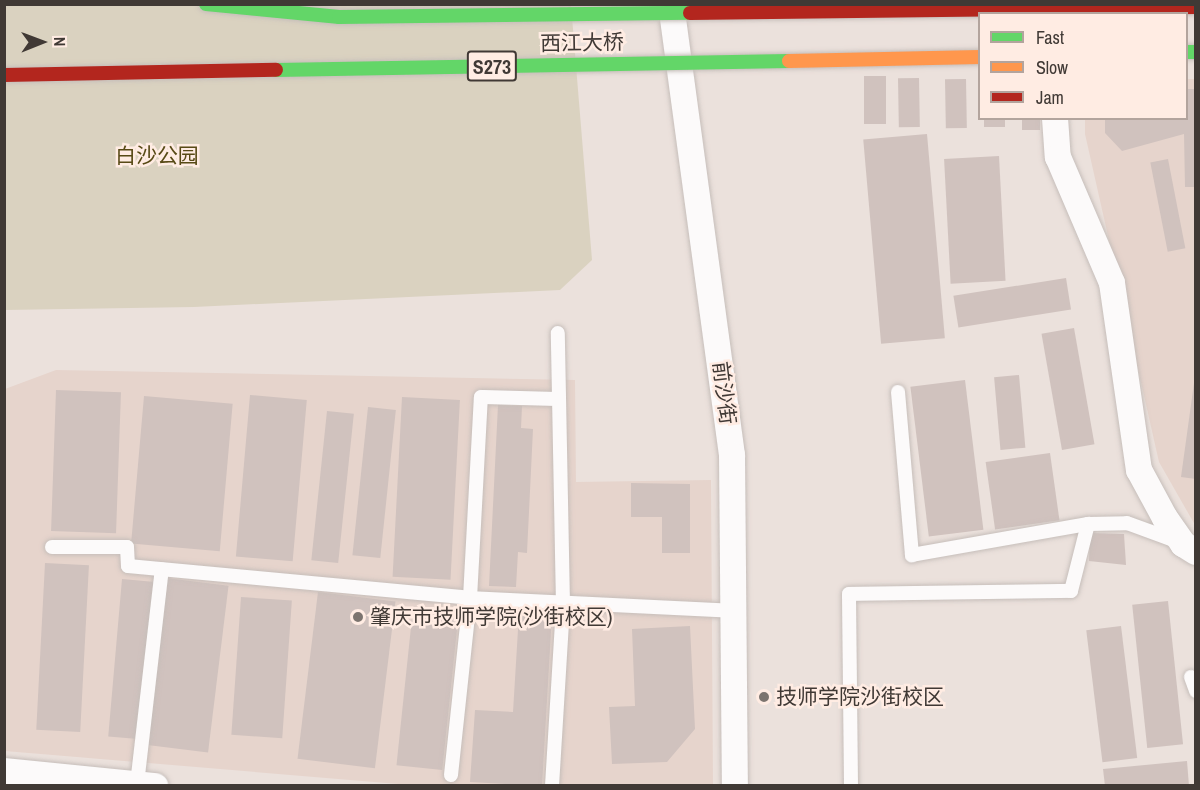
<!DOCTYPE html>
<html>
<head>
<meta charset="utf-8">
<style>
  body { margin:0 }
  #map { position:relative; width:1200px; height:790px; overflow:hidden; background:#ebe1dc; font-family:"Archivo Narrow","Noto Sans SC",sans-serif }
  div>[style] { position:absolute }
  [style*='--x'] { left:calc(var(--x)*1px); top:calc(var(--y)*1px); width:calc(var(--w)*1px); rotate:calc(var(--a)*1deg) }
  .built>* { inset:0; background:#e6d4cc }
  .green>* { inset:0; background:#dad2c0 }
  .building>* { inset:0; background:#d0c2be; transform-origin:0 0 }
  .roads { filter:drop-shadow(0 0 2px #c6beba) drop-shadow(0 0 2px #c6beba) }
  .lane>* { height:14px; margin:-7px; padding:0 7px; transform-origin:7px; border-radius:7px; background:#fcfafa }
  .street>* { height:26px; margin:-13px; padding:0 13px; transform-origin:13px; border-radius:13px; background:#fcfafa }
  .fast>* { height:14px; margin:-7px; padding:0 7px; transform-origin:7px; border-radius:7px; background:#63d668 }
  .bridges { filter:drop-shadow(0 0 2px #c6beba) drop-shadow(0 0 2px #c6beba) }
  .fast-bridge>* { height:14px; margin:-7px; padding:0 7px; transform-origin:7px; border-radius:7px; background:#63d668 }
  .slow-bridge>* { height:14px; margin:-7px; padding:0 7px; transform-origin:7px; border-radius:7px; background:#ff974d }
  .jam-bridge>* { height:14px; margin:-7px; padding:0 7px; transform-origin:7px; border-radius:7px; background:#b3261e }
  .dots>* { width:16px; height:16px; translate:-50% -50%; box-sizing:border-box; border:3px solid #ffece3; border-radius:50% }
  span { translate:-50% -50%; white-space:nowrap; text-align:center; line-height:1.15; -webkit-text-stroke:5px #ffece3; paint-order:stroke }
  .shield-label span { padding:2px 4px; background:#ffece3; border:2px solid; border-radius:4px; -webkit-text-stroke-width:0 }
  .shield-label { font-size:20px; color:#403935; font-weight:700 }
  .street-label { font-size:21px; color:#403935 }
  .park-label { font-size:21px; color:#584a16 }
  .poi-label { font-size:21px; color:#403935 }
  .left { translate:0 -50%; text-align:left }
  .frame { position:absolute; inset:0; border:6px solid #403935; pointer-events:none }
  .legend { position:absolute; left:978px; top:12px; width:210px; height:108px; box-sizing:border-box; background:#ffece3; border:2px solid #b3a49d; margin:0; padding:8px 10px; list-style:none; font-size:18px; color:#403935 }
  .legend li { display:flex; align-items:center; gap:12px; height:30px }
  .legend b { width:30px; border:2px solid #b3a49d }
  .north { position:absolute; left:12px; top:12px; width:60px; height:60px; -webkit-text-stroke:4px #ffece3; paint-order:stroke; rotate:89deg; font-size:16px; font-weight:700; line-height:24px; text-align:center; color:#403935 }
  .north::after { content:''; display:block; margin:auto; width:21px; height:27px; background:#403935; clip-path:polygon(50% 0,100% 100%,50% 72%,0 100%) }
</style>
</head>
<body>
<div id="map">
  <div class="built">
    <i style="clip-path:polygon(1187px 79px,1195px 79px,1195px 525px,1159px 462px,1085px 134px,1085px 119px,1186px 118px)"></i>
    <i style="clip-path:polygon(56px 370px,575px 380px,576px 482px,711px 480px,713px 785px,410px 785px,5px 751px,5px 389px)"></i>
  </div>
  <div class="green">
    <i style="clip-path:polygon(4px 5px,571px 5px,592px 260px,560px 290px,194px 307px,5px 310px)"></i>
  </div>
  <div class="building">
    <i style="left:864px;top:76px;width:22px;height:48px"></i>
    <i style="left:919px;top:78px;width:49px;height:21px;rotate:89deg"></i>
    <i style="left:966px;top:79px;width:49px;height:21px;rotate:89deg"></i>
    <i style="clip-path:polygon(1186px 89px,1196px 89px,1196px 187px,1185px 187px,1184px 134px,1122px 151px,1105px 133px,1105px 118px,1186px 118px)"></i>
    <i style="left:984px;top:118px;width:21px;height:9px"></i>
    <i style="left:1022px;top:118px;width:18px;height:12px"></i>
    <i style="left:927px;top:134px;width:205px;height:64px;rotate:85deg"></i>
    <i style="left:999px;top:156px;width:125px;height:55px;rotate:87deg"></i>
    <i style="left:1168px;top:159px;width:91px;height:18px;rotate:79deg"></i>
    <i style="left:1066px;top:278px;width:32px;height:114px;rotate:81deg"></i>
    <i style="left:1074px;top:328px;width:118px;height:33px;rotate:80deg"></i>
    <i style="left:1019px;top:375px;width:73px;height:25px;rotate:85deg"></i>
    <i style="left:965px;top:380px;width:151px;height:55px;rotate:83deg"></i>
    <i style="clip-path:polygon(1194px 383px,1196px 383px,1196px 479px,1181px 477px)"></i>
    <i style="left:56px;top:390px;width:65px;height:141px;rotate:2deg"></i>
    <i style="left:250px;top:395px;width:57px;height:162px;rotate:5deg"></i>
    <i style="left:144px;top:396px;width:89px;height:148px;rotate:5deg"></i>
    <i style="left:402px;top:397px;width:58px;height:180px;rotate:3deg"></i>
    <i style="clip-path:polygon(498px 405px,522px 406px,521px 428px,533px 429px,527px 553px,518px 552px,516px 587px,489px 586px)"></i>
    <i style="left:368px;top:407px;width:28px;height:149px;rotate:6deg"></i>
    <i style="left:327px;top:411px;width:27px;height:150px;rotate:6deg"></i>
    <i style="left:1050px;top:453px;width:68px;height:65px;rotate:82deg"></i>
    <i style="clip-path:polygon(631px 483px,690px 484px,690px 553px,662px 553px,662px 517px,631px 517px)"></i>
    <i style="clip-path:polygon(1090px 533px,1124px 534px,1126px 565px,1089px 561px)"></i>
    <i style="left:45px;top:563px;width:44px;height:167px;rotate:3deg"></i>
    <i style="left:166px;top:578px;width:63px;height:168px;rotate:7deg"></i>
    <i style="left:122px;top:579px;width:33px;height:158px;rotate:5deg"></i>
    <i style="left:318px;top:592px;width:78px;height:168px;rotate:7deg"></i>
    <i style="left:241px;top:597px;width:51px;height:138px;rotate:4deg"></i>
    <i style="left:1168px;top:601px;width:144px;height:36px;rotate:84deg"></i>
    <i style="left:413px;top:608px;width:46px;height:158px;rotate:6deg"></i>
    <i style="clip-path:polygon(519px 613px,552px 615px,542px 786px,470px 782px,475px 710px,513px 712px)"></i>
    <i style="clip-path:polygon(690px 626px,695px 729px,667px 762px,612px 764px,609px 707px,635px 706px,632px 629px)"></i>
    <i style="left:1121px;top:626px;width:133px;height:35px;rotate:83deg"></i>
    <i style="clip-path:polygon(1187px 761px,1189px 786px,1105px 786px,1103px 769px)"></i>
  </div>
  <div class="roads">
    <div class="lane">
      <i style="--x:898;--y:392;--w:164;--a:85.1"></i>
      <i style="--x:912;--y:555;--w:179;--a:-10"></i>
      <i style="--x:52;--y:547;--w:75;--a:0"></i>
      <i style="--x:127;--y:547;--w:19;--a:87"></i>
      <i style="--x:128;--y:566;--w:343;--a:5.3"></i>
      <i style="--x:470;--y:598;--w:265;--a:2.8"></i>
      <i style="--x:1191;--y:677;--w:15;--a:70"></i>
      <i style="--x:451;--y:775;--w:178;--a:-83.9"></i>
      <i style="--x:470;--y:598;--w:201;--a:-86.9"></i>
      <i style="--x:481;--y:397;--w:78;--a:1.5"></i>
      <i style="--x:137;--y:784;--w:216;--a:-83.4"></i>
      <i style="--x:552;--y:786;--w:181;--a:-86.5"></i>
      <i style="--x:563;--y:605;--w:272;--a:-91.1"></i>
      <i style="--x:851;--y:786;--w:192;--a:-90.6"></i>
      <i style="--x:849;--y:594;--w:222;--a:-0.8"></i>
      <i style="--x:1071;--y:591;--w:69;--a:-75.8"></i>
      <i style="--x:1088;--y:524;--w:39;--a:-1"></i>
      <i style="--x:1127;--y:523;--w:55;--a:20.1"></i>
    </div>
    <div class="street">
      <i style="--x:671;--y:4;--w:455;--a:82.3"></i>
      <i style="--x:732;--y:455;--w:331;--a:89.5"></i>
      <i style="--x:1055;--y:118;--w:39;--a:86"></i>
      <i style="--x:1058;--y:157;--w:137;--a:66.8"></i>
      <i style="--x:1112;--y:283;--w:189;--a:81.8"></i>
      <i style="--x:1139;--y:470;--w:55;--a:61.6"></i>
      <i style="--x:1165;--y:518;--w:32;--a:55"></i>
      <i style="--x:1183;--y:544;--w:15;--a:32"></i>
      <i style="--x:4;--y:771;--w:152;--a:5.7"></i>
    </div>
    <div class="fast">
      <i style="--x:1186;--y:52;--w:10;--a:0"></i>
    </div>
  </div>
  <div class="bridges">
    <div class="fast-bridge">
      <i style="--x:206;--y:4;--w:134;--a:5.6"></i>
      <i style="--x:339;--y:17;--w:351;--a:-0.7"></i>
      <i style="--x:276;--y:70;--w:513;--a:-1.01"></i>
    </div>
    <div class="slow-bridge">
      <i style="--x:789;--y:61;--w:191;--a:-1.2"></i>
    </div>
    <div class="jam-bridge">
      <i style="--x:690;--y:13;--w:506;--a:-0.68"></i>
      <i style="--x:4;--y:75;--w:272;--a:-1.1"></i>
    </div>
  </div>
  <div class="dots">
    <i style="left:358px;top:617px;background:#7c746f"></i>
    <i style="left:764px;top:697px;background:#7c746f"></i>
  </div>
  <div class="shield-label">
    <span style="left:492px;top:66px">S273</span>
  </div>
  <div class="street-label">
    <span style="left:582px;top:43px;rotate:-1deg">西江大桥</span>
    <span style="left:724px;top:393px;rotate:83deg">前沙街</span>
  </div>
  <div class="park-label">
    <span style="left:157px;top:156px">白沙公园</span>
  </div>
  <div class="poi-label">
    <span class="left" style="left:370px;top:617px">肇庆市技师学院(沙街校区)</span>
    <span class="left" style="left:776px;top:697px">技师学院沙街校区</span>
  </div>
  <div class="frame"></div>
  <ul class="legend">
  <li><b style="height:8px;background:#63d668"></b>Fast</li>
  <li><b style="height:8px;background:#ff974d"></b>Slow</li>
  <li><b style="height:8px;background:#b3261e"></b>Jam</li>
  </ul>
  <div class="north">N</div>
</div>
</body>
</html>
